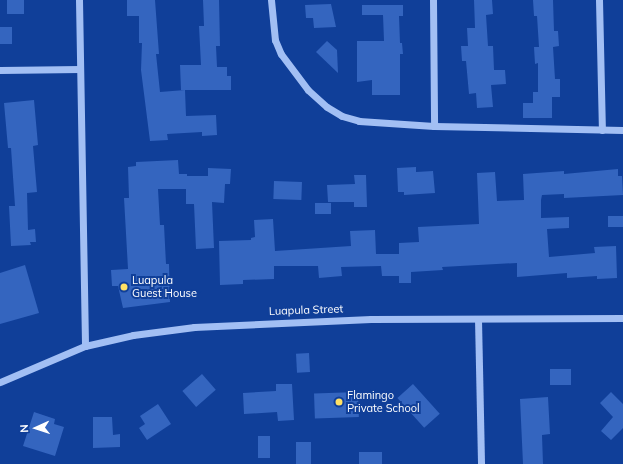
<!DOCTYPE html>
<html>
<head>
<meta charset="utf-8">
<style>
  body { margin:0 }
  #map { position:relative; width:623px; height:464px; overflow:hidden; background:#103f99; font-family:Mulish,sans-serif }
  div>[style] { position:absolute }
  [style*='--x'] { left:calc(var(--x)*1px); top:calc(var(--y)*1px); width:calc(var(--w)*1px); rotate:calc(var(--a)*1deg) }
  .building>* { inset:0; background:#3465bf; transform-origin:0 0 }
  .minor>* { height:7px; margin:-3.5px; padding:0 3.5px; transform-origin:3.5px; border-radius:3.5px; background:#a2bff4 }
  .dots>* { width:11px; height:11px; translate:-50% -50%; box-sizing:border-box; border:2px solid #103f99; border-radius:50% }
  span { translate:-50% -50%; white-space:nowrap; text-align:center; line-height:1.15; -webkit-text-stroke:4px #103f99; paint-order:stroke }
  .poi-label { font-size:11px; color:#fff }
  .left { translate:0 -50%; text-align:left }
  .street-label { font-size:11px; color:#fff }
  .north { position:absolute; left:16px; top:408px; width:40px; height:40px; -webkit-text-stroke:3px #103f99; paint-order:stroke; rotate:267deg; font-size:11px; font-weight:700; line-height:16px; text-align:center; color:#fff }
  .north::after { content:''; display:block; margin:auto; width:14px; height:18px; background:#fff; clip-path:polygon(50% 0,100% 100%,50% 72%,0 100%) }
</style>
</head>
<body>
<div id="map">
  <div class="building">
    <i style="left:7px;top:0;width:17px;height:14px"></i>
    <i style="clip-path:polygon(127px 0,155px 0,159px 54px,156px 54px,160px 92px,185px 90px,186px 116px,216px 115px,217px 135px,202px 136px,202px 132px,167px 134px,168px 140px,150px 141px,141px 70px,142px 43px,139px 43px,139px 16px,127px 16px)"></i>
    <i style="clip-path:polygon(203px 0,219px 0,220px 46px,216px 46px,217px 67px,227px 67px,227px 76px,231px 76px,231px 90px,181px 90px,180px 65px,201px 65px,199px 26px,204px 26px)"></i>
    <i style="clip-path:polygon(474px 0,492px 0,493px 14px,486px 15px,488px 46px,493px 46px,494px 70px,505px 70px,506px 84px,491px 85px,493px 107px,477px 108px,476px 93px,469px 94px,466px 61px,462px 61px,461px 46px,468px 46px,467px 28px,475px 28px)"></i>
    <i style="clip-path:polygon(533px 0,553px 0,554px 31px,558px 31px,559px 46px,553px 47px,555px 79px,560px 79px,560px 97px,552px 97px,552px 118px,523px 118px,523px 103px,533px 103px,533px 92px,538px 92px,538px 63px,535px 64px,534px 47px,539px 47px,537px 16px,534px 16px)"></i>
    <i style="clip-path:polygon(331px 4px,336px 27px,314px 28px,313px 18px,306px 18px,305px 5px)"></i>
    <i style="clip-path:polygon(362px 5px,403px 5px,403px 16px,399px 16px,400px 43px,402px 43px,403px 54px,400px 54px,400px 95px,372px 95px,372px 80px,357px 82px,357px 41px,384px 41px,383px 15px,362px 15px)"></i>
    <i style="left:0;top:27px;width:12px;height:17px"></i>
    <i style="clip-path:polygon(327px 41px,337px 50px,338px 73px,316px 52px)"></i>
    <i style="clip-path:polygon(34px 100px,38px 145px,33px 146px,37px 192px,27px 193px,28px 230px,35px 229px,36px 242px,30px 242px,31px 245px,11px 246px,9px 206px,15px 206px,11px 148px,8px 148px,4px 103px)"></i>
    <i style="clip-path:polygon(178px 160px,179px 174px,187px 174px,187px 176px,208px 176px,208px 168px,231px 169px,230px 184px,225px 184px,224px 203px,212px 202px,214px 248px,196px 249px,194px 204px,186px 204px,186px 189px,158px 189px,160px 225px,164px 225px,166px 264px,169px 264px,170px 302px,123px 308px,118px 286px,112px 286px,111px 270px,128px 269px,124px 198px,129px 198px,128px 167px,136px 166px,136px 162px)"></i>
    <i style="clip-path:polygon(416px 167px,416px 172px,433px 171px,435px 193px,404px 195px,404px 192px,398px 192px,397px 168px)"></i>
    <i style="clip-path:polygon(618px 169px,618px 176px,622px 176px,623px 195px,564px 198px,564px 194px,542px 195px,541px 200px,541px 218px,569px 217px,569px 228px,547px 229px,549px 257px,595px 253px,594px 247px,616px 246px,617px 278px,597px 279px,597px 276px,567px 278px,567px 273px,517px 277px,517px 263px,442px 267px,443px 270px,411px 272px,411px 283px,399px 283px,399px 276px,382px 276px,381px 266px,341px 267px,342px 276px,319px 278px,318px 266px,274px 266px,274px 279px,243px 280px,243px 284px,220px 285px,219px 241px,251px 240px,251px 238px,255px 237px,254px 220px,273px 219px,275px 251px,351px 246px,350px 231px,375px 230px,376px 254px,399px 254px,399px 243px,419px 242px,418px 227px,479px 224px,477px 173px,495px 172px,497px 201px,524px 200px,523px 174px,564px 171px,564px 174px)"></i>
    <i style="clip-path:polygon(354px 175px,366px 175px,367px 207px,354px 207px,354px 202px,328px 202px,327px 185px,355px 184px)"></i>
    <i style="left:274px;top:181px;width:28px;height:18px;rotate:2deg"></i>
    <i style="left:331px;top:203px;width:11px;height:16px;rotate:90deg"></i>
    <i style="left:608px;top:216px;width:15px;height:11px"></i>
    <i style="clip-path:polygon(25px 265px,39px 313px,0 324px,0 273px)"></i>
    <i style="left:309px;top:353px;width:19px;height:13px;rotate:87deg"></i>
    <i style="left:550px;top:369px;width:21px;height:16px"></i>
    <i style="left:202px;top:374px;width:21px;height:26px;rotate:49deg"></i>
    <i style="clip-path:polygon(276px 384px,292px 384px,294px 420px,278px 421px,277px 412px,244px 414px,243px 393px,276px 391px)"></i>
    <i style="left:413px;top:384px;width:40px;height:21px;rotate:48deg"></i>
    <i style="left:358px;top:392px;width:25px;height:44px;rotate:88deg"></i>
    <i style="clip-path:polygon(611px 392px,623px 404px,623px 428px,611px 440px,601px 431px,613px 417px,600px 403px)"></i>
    <i style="clip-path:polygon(548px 397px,550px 434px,542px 435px,543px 464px,523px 464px,520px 399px)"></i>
    <i style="clip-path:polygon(158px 404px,171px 424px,147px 440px,139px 428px,145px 424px,140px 416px)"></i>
    <i style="clip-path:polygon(34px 412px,55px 419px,54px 424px,64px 427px,55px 456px,23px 446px)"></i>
    <i style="clip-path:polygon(93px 417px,112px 417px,113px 435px,120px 434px,120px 447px,93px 448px)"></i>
    <i style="left:258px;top:436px;width:12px;height:22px"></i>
    <i style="left:296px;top:442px;width:15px;height:22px"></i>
    <i style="left:359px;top:452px;width:23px;height:12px"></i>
  </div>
  <div class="minor">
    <i style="--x:79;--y:0;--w:346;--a:89"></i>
    <i style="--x:271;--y:0;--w:40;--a:84.3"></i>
    <i style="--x:275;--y:40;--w:15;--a:67"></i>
    <i style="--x:281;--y:54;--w:45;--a:53.1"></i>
    <i style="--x:308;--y:90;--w:25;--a:42"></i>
    <i style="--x:327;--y:107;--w:17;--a:31"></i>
    <i style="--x:342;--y:116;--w:18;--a:16"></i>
    <i style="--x:359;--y:121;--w:75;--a:3.8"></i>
    <i style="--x:434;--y:126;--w:189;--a:1.2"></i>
    <i style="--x:433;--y:0;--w:126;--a:89.5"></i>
    <i style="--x:599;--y:0;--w:130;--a:88.7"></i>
    <i style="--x:0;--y:70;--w:80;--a:-0.7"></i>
    <i style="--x:478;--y:319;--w:145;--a:88.8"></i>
    <i style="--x:0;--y:382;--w:92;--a:-23"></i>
    <i style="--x:85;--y:346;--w:49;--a:-12.9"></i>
    <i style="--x:133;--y:335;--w:62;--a:-7.5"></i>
    <i style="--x:194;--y:327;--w:177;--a:-2.6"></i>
    <i style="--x:371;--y:319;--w:252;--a:-0.2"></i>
  </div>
  <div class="dots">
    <i style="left:124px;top:287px;background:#ffe165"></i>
    <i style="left:339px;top:402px;background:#ffe165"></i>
  </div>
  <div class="poi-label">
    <span class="left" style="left:132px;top:287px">Luapula<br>Guest House</span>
    <span class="left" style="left:347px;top:402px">Flamingo<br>Private School</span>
  </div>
  <div class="street-label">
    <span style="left:306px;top:310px;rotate:-2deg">Luapula Street</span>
  </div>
  <div class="north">N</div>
</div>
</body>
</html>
